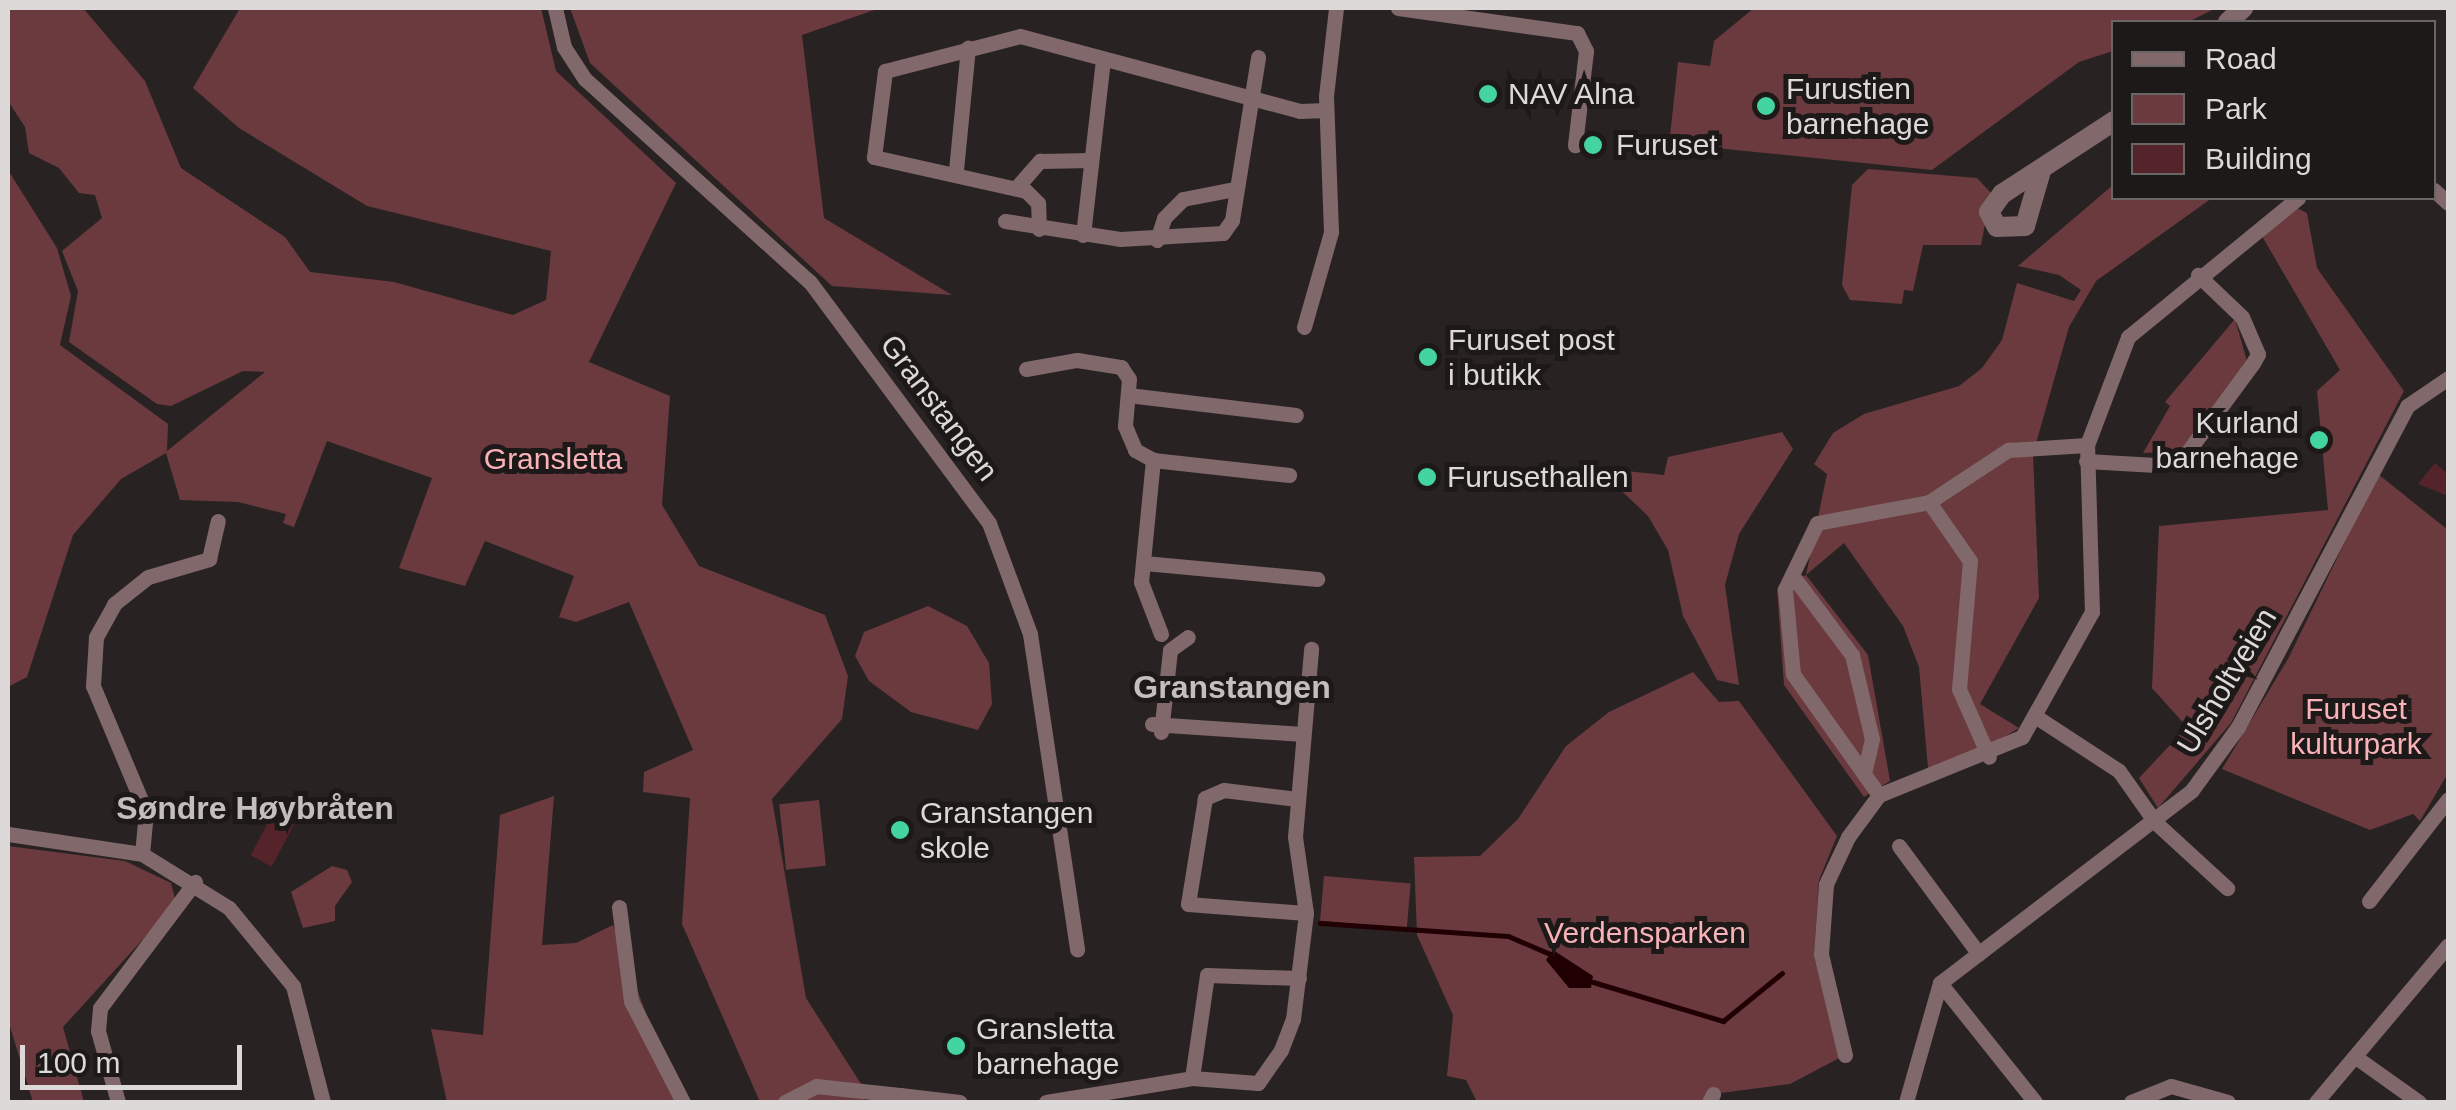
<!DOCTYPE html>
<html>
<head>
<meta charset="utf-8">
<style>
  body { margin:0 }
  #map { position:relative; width:2456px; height:1110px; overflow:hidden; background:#282223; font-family:Arial,sans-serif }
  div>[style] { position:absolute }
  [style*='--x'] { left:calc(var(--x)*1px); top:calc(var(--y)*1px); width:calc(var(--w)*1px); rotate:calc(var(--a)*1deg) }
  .green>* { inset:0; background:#6a3a3e; transform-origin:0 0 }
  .water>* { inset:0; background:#210003 }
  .stream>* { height:5px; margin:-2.5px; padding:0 2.5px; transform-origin:2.5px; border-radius:2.5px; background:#210003 }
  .building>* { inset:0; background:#54242a; transform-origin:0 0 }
  .minor>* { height:15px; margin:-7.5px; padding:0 7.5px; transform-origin:7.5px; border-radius:7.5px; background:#81686a }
  .tertiary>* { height:20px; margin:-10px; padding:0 10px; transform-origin:10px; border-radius:10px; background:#81686a }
  .dots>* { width:28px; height:28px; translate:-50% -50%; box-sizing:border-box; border:5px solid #1e1919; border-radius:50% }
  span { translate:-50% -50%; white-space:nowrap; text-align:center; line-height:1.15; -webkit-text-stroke:10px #1e1919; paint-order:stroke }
  .poi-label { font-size:30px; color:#ddd9d9 }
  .left { translate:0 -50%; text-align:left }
  .right { translate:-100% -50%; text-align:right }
  .street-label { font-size:30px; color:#ddd9d9 }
  .park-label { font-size:30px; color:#f9b3b8 }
  .neighbourhood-label { font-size:32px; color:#c5bebe; font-weight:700 }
  .frame { position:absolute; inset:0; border:10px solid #ddd9d9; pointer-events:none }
  .legend { position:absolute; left:2111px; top:20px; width:325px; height:180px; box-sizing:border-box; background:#1e1919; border:2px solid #6a6666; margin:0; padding:12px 18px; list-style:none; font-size:30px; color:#ddd9d9 }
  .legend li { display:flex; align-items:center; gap:20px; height:50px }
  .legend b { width:50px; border:2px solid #6a6666 }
  .scale { position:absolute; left:20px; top:1045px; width:222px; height:45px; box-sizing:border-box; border:5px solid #ddd9d9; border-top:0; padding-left:12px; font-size:30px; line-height:35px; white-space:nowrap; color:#ddd9d9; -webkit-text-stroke:8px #1e1919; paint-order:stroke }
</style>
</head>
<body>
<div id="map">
  <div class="green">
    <i style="clip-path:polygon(8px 8px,83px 8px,145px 81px,181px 168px,285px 237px,310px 272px,394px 282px,513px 315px,546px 300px,551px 251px,367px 206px,239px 128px,193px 88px,240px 8px,541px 8px,556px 71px,676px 183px,589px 362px,670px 396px,662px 505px,699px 566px,825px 615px,848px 676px,842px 719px,772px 799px,806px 998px,863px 1087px,864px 1102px,760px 1102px,682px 924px,690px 798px,643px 792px,644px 772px,693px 750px,629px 602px,576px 622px,559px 617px,574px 576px,485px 541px,465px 586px,399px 568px,432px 478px,327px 441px,294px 527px,283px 523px,286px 514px,238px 502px,180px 500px,166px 453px,121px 479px,73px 535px,27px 677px,8px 687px,8px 170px,57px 248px,71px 296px,60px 345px,168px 424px,167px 451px,265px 372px,243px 371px,171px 406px,157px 404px,69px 342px,78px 291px,62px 251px,102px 218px,95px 195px,79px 193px,59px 168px,29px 153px,25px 127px,8px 101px)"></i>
    <i style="clip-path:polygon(570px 8px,880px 8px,802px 35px,824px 218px,952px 295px,832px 286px,590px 63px)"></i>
    <i style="clip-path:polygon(1754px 8px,2216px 8px,2188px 22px,2114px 22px,2113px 51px,2079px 62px,1932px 170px,1676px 144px,1670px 136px,1678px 62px,1710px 66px,1714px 41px)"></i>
    <i style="clip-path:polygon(1868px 169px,1977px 178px,1991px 193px,1981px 245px,1923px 245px,1913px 291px,1904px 290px,1902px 304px,1850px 300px,1842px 285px,1852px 185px)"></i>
    <i style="clip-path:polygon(2113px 185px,2114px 198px,2212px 198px,2096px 281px,2069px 327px,2033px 454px,2039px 598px,1980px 704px,2019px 728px,1982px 751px,1928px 768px,1919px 667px,1903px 626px,1844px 543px,1806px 575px,1868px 655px,1890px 781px,1864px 797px,1784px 685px,1777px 589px,1806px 575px,1827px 474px,1814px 464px,1833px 433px,1864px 414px,1959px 386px,1982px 368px,2002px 340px,2017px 283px,2074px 301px,2081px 290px,2059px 275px,2018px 266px)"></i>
    <i style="clip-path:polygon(2295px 207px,2307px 213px,2317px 268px,2404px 391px,2231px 723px,2158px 808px,2139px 778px,2187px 727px,2152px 688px,2159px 526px,2328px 510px,2317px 391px,2340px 370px,2259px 231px)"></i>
    <i style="clip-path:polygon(2235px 319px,2247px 361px,2180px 451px,2143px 453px,2170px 406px,2165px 402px)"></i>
    <i style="clip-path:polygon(1782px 432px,1793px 449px,1739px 534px,1725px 585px,1739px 685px,1717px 680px,1683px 616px,1668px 550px,1648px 516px,1611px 481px,1617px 470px,1664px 475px,1668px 457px)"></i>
    <i style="clip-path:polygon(2378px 474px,2448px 530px,2448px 773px,2420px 821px,2413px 814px,2370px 830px,2222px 769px,2289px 657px)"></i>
    <i style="clip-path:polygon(928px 606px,967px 626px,989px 663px,992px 704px,978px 730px,911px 712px,869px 681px,855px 656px,864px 632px)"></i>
    <i style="clip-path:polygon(1693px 672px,1719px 702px,1739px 701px,1837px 836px,1819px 880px,1814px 956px,1845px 1055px,1790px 1084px,1713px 1094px,1709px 1102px,1477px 1102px,1466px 1080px,1447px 1076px,1453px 1015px,1417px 935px,1414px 857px,1480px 856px,1518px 819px,1566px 746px,1609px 712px)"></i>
    <i style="clip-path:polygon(554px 796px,542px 945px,576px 943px,613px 925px,679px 1102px,447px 1102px,431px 1029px,483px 1035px,500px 815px)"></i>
    <i style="left:819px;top:800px;width:66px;height:40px;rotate:84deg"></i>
    <i style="clip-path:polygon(8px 846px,125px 861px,171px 883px,176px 903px,63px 1027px,84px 1102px,33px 1102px,8px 1020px)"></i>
    <i style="clip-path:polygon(332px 866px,347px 870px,352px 882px,335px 906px,335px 921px,303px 928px,291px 892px)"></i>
    <i style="left:1324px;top:876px;width:87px;height:45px;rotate:5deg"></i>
  </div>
  <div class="water">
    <i style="clip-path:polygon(1553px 950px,1593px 976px,1591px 988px,1569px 988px,1546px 960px)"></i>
  </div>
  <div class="stream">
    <i style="--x:1320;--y:923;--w:188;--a:4"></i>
    <i style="--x:1508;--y:936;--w:46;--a:23.2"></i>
    <i style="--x:1593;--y:982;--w:136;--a:16.7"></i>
    <i style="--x:1723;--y:1021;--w:76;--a:-39.1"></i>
  </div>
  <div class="building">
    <i style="clip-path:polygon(2435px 463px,2448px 474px,2448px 496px,2418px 484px)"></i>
    <i style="left:273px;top:813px;width:24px;height:48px;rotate:28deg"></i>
  </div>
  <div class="minor">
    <i style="--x:555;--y:8;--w:40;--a:77"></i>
    <i style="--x:564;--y:47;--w:38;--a:57"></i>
    <i style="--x:585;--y:79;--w:303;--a:42.1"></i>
    <i style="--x:810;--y:282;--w:300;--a:53.4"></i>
    <i style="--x:989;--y:523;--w:118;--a:69.7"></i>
    <i style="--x:1030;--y:634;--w:319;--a:81.5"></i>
    <i style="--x:1398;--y:8;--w:181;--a:8"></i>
    <i style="--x:1577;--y:33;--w:20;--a:63"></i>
    <i style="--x:1586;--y:51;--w:95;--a:96.7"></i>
    <i style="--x:956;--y:170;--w:123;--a:-84.4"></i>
    <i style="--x:1017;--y:187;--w:35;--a:-49"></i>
    <i style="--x:1040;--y:161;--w:51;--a:-1.1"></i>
    <i style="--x:2434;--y:190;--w:19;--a:43"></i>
    <i style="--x:1005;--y:221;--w:116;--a:8.9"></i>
    <i style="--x:1120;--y:239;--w:103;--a:-3.3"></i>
    <i style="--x:1223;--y:233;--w:16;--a:-55"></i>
    <i style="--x:1232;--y:220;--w:165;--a:-80.9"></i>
    <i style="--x:1039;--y:229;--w:26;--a:-92"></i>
    <i style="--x:1038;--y:203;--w:17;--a:-135"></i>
    <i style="--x:1026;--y:191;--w:156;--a:-167.4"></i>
    <i style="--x:874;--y:157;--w:87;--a:-82.7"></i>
    <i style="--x:885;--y:71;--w:139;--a:-14.5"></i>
    <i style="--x:1020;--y:36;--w:290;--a:15"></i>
    <i style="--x:1300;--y:111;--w:26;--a:-2"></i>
    <i style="--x:1083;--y:235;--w:177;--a:-83.5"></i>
    <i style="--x:1157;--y:240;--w:23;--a:-72"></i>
    <i style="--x:1164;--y:218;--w:27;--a:-45"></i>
    <i style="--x:1183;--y:199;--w:53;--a:-10.9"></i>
    <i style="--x:1304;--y:327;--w:99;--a:-74.1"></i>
    <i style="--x:1331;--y:232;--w:136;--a:-92.1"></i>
    <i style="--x:1326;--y:96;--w:89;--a:-83.5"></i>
    <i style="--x:1026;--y:369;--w:52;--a:-10"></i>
    <i style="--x:1077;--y:360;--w:45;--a:9"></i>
    <i style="--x:1121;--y:367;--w:14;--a:56"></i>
    <i style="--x:1129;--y:379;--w:47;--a:94.9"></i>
    <i style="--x:1125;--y:426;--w:26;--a:67"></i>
    <i style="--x:1135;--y:450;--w:21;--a:29"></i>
    <i style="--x:1128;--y:395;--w:169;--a:6.8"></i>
    <i style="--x:2086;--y:461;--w:70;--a:3.3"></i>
    <i style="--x:2156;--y:465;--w:28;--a:-15"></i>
    <i style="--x:2183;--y:458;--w:118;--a:-53.6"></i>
    <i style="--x:2253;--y:363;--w:10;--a:-61"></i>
    <i style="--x:2258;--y:354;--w:40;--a:-113.4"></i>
    <i style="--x:2242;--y:317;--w:61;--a:-136.3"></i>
    <i style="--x:1929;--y:502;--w:72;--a:55.2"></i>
    <i style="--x:1970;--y:561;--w:128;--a:94.9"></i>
    <i style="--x:1959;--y:689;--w:74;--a:66.2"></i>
    <i style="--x:1144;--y:563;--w:174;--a:5.3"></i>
    <i style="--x:1792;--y:575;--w:100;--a:53.1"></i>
    <i style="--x:1852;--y:655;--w:86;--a:76.6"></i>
    <i style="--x:1872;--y:739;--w:36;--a:103"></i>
    <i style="--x:1161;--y:634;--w:56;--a:-111"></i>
    <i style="--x:1141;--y:582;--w:123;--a:-84.4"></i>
    <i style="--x:1153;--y:460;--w:137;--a:6.3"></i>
    <i style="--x:2035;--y:716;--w:100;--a:33.2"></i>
    <i style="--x:2119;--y:771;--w:62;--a:54.8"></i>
    <i style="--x:2155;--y:822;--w:98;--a:42.5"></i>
    <i style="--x:1152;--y:724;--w:151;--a:3.8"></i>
    <i style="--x:1161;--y:732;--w:82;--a:-83.7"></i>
    <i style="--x:1170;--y:650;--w:22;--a:-36"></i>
    <i style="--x:1879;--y:795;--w:148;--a:-125.4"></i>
    <i style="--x:1793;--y:674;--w:85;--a:-95.4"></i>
    <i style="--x:1785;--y:589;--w:73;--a:-64.1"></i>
    <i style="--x:1817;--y:523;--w:114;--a:-10.6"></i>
    <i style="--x:1929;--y:502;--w:95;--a:-33.4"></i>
    <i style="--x:2008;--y:450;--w:79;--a:-3.6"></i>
    <i style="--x:1297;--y:799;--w:74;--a:-173"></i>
    <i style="--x:1224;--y:790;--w:21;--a:157"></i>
    <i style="--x:1205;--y:798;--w:107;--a:99.1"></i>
    <i style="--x:1188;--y:904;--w:118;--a:4.4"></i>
    <i style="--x:8;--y:834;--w:135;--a:8.5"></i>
    <i style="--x:142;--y:854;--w:102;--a:31.8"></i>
    <i style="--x:229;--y:908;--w:101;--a:50.6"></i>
    <i style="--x:293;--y:986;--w:120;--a:75.5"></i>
    <i style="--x:1899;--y:846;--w:134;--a:53.5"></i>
    <i style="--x:142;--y:854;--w:42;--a:-84.6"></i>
    <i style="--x:146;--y:812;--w:137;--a:-112.8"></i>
    <i style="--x:93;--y:686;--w:49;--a:-86.5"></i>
    <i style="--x:96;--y:637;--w:38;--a:-61"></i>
    <i style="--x:114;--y:604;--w:43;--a:-38.5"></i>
    <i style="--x:148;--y:577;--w:64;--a:-16.4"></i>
    <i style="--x:209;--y:559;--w:39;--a:-77"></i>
    <i style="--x:2369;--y:901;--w:129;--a:-52.2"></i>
    <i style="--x:619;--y:907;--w:95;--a:82.7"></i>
    <i style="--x:631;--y:1001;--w:114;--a:62.8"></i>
    <i style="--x:1940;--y:983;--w:152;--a:51.4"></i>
    <i style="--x:1845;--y:1055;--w:104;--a:-103.4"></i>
    <i style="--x:1821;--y:954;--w:70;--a:-85.9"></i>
    <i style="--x:1826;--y:884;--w:52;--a:-64.9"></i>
    <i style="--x:1848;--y:837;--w:52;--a:-53.6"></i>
    <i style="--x:1879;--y:795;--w:154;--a:-22.1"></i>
    <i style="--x:2022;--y:737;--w:143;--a:-60.8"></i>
    <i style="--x:2092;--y:612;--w:167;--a:-91.7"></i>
    <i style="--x:2087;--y:445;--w:116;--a:-69.2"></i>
    <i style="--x:2128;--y:337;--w:220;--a:-39.3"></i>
    <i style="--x:2357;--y:1058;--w:76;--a:35.4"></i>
    <i style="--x:1192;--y:1078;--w:104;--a:-81.7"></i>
    <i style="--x:1207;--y:975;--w:92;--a:1.9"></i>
    <i style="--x:118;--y:1102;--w:74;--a:-105.7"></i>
    <i style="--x:98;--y:1031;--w:23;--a:-85"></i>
    <i style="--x:100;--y:1008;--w:158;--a:-53"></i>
    <i style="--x:785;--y:1102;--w:35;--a:-27"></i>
    <i style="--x:816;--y:1086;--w:84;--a:6.1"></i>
    <i style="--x:899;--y:1102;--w:7;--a:-82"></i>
    <i style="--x:900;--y:1095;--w:60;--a:6.7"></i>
    <i style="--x:1046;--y:1102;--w:148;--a:-9.3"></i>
    <i style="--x:1192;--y:1078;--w:66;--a:4.3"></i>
    <i style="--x:1258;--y:1083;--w:40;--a:-55.1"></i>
    <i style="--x:1281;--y:1050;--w:33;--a:-69"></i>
    <i style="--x:1293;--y:1019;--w:107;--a:-83"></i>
    <i style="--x:1306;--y:913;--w:77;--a:-98.2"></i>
    <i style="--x:1295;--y:837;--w:189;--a:-85.1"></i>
    <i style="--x:1709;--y:1102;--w:9;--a:-63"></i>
    <i style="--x:1906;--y:1102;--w:124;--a:-74.1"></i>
    <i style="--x:1940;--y:983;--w:317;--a:-37.4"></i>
    <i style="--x:2192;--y:790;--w:78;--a:-53.9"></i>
    <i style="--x:2238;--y:727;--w:363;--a:-62.2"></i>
    <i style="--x:2407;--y:406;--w:50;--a:-34.3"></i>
    <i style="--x:2131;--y:1102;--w:43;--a:-21.8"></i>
    <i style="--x:2171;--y:1086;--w:59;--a:15.7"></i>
    <i style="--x:2316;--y:1102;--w:205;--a:-49.9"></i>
  </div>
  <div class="tertiary">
    <i style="--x:2228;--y:22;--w:21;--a:-43"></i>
    <i style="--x:2041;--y:171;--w:57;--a:106.2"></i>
    <i style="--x:2025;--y:226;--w:28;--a:178"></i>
    <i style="--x:1997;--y:227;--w:17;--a:-118"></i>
    <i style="--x:1989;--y:212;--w:22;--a:-54"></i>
    <i style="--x:2002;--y:194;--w:134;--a:-33.1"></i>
  </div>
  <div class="dots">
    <i style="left:1488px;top:94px;background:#44d49f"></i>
    <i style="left:1766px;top:106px;background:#44d49f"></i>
    <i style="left:1593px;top:145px;background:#44d49f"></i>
    <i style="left:1428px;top:357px;background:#44d49f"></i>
    <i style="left:2319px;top:440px;background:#44d49f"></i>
    <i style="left:1427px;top:477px;background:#44d49f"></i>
    <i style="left:900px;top:830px;background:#44d49f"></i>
    <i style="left:956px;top:1046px;background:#44d49f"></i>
  </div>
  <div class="poi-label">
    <span class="left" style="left:1786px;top:106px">Furustien<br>barnehage</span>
    <span class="left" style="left:1508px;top:94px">NAV Alna</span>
    <span class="left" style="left:1616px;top:145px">Furuset</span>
    <span class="left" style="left:1448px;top:357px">Furuset post<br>i butikk</span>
    <span class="right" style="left:2299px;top:440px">Kurland<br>barnehage</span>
    <span class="left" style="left:1447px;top:477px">Furusethallen</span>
    <span class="left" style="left:920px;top:830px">Granstangen<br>skole</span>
    <span class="left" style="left:976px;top:1046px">Gransletta<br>barnehage</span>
  </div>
  <div class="street-label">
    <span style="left:939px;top:408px;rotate:53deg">Granstangen</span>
    <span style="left:2227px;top:681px;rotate:-59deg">Ulsholtveien</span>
  </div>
  <div class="park-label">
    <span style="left:553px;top:459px">Gransletta</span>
    <span style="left:2356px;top:726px">Furuset<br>kulturpark</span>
    <span style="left:1645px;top:933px">Verdensparken</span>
  </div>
  <div class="neighbourhood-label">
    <span style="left:1232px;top:687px">Granstangen</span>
    <span style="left:255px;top:808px">Søndre Høybråten</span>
  </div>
  <div class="frame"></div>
  <ul class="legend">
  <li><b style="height:12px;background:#81686a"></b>Road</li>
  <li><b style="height:28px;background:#6a3a3e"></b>Park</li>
  <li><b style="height:28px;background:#54242a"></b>Building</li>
  </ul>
  <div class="scale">100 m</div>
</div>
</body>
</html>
